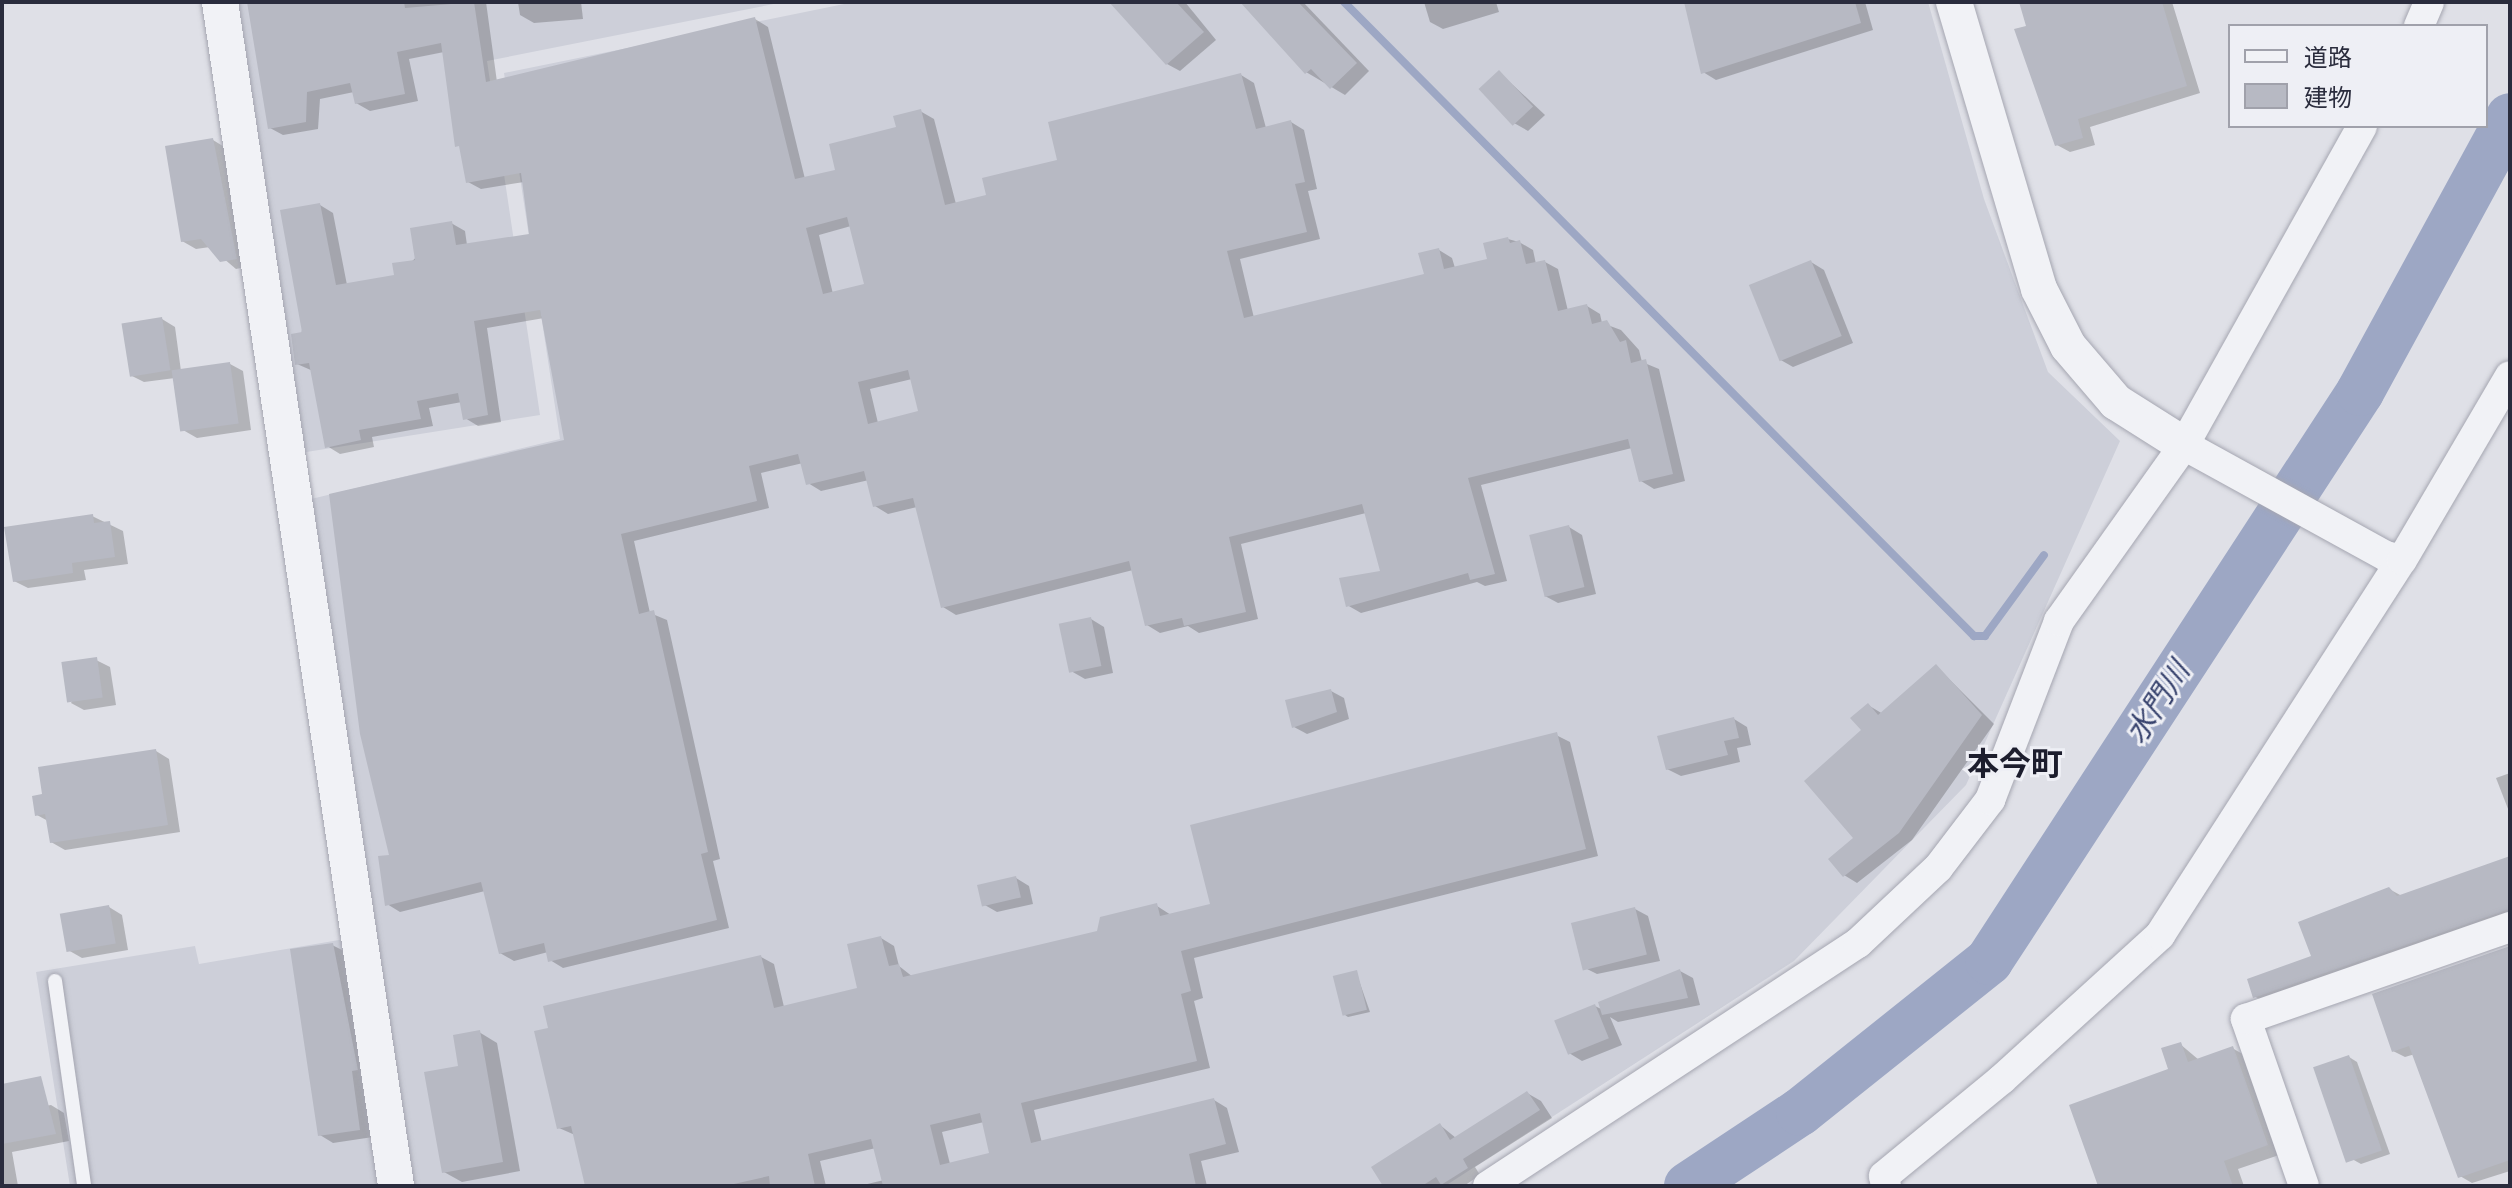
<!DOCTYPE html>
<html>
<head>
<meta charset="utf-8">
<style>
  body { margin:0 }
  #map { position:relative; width:2512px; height:1188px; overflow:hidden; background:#dfe0e7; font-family:"Titillium Web","Noto Sans JP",sans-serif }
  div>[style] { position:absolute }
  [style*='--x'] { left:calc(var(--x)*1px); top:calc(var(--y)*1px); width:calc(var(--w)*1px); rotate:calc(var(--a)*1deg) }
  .built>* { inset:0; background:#cdcfd9 }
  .shadow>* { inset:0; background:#0003 }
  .stream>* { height:8px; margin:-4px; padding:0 4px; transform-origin:4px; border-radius:4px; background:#9da7c4 }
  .river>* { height:48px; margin:-24px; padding:0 24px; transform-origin:24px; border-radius:24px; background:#9da7c4 }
  .building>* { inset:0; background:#b7b9c3; transform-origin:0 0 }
  .roads { filter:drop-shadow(0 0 2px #a5a6b1) drop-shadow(0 0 2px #a5a6b1) }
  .service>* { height:14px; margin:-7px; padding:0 7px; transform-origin:7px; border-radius:7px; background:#f1f2f6 }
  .minor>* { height:30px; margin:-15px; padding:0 15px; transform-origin:15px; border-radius:15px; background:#f1f2f6 }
  .tertiary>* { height:36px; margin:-18px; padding:0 18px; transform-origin:18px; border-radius:18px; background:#f1f2f6 }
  span { translate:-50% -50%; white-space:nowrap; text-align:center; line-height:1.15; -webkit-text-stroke:6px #eeeff5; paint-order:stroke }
  .water-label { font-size:30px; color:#37426d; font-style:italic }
  .quarter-label { font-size:32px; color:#1c1d2d; font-weight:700 }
  .frame { position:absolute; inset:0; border:4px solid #2a2c3d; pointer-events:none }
  .legend { position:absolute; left:2228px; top:24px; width:260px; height:104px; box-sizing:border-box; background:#eeeff5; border:2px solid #a0a1ab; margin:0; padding:10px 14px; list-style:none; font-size:24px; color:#2a2c3d }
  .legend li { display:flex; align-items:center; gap:16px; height:40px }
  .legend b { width:40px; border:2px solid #a0a1ab }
</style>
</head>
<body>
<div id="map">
  <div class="built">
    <i style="clip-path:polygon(233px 2px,784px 2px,487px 61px,540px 415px,300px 453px)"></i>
    <i style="clip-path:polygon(854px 2px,1928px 2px,1984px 199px,2048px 372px,2120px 441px,1966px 785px,1794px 961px,1445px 1186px,407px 1186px,307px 500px,560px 439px,504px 73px)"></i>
    <i style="clip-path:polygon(345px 939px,380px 1186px,70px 1186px,36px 972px,195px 946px,199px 964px)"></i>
  </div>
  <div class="shadow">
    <i style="clip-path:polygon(evenodd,248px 2px,486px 2px,497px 82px,755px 19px,768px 27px,805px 179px,838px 172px,920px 111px,934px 119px,956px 204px,988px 196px,1241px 75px,1254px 83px,1266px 128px,1291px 122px,1304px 130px,1317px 189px,1308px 191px,1320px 239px,1240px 259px,1254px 318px,1426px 275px,1439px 250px,1452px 258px,1455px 268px,1489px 260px,1508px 239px,1519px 242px,1533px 250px,1536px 264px,1545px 262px,1558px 269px,1568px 311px,1587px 306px,1600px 314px,1602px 323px,1621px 330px,1639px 350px,1642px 362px,1659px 369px,1685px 481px,1654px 489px,1641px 481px,1632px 448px,1481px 485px,1507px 581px,1485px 586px,1477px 582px,1361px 613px,1347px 605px,1382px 572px,1366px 513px,1241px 544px,1258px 619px,1199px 633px,1188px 626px,1160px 633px,1147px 625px,1133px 570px,956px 615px,943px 607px,917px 507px,888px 514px,875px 506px,869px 480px,821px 491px,808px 483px,803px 463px,761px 473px,769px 508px,634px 541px,650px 613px,667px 620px,720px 859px,713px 861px,729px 928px,563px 968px,550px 960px,548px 952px,514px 961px,500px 953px,485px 891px,400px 912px,387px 904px,391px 856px,567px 442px,544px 318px,487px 328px,501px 422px,478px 426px,465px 418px,462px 402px,429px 408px,433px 426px,372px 437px,374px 447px,340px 454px,327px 446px,313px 371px,297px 364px,320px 205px,333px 213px,347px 285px,396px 277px,451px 223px,465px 231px,467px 245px,531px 235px,524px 182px,481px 189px,468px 182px,444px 52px,409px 59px,418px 101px,370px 111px,356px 103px,354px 92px,320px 99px,318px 129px,283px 135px,270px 128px,248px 2px,851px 226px,866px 286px,833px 294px,819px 235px,851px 226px,248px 2px,912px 379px,920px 413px,878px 423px,870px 389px,912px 379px)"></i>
    <i style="clip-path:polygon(518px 2px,581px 2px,583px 19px,534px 23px,520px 15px)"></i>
    <i style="clip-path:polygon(1112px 2px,1185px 2px,1216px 40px,1180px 71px,1167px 64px)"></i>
    <i style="clip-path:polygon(1242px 2px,1303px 2px,1369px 71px,1345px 95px,1306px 72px)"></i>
    <i style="clip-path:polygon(1424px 2px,1496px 2px,1499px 12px,1443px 29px,1430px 22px)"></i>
    <i style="clip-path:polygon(1685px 2px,1865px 2px,1873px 30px,1716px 80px,1703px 72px)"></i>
    <i style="clip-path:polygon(2021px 2px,2172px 2px,2200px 93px,2090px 127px,2095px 145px,2070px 152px,2057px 145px)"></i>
    <i style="clip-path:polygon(1499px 72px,1545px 115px,1528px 131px,1514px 123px)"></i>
    <i style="clip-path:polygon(213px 140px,226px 148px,250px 266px,236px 269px,210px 247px,196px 249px,182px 241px)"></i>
    <i style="clip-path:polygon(1811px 262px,1824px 270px,1853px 343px,1793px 367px,1779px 359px)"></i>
    <i style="clip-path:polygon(162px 319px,175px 327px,181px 371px,230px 364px,243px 371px,251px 430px,197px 438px,183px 430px,175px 378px,144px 382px,130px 375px)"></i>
    <i style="clip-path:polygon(92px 516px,123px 531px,128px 564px,84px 570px,86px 580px,28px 588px,14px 581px)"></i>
    <i style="clip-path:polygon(1569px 527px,1582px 535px,1596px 594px,1558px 603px,1545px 596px)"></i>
    <i style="clip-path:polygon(1091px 619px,1104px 627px,1113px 673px,1085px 679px,1071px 671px)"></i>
    <i style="clip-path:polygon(96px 660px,110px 667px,116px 705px,84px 710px,71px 703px)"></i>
    <i style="clip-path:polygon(1936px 666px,1994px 724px,1912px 840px,1857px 883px,1844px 875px,1856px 838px,1868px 705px,1883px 714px)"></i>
    <i style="clip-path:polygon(1331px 691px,1344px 698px,1349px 719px,1307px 734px,1294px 727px)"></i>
    <i style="clip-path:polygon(1734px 719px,1747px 727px,1751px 745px,1737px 748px,1740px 762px,1681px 776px,1667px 769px)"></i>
    <i style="clip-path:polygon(evenodd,1556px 735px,1570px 742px,1598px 856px,1194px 958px,1203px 998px,1194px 1001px,1210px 1068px,1034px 1110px,1042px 1143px,1214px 1100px,1227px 1108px,1239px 1152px,1201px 1161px,1207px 1186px,859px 1186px,884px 1180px,876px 1148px,820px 1161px,826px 1186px,586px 1186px,575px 1135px,559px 1128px,761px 957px,774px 964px,784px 1007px,860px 990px,881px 938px,894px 946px,899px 966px,913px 977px,1099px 933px,1157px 906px,1171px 915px,1212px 906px,1556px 735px,984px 1122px,992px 1155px,950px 1164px,942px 1132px,984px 1122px)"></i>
    <i style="clip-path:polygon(156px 751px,169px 759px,180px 832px,65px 850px,51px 842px,48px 821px,37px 815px)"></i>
    <i style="clip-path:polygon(2510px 773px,2510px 814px,2496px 778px)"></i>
    <i style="clip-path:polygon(2510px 858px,2510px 918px,2266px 1003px,2254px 996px,2314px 957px,2389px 889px,2402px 896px)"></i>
    <i style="clip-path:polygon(1016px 878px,1029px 886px,1033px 904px,997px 912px,983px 904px)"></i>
    <i style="clip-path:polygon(109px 907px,122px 915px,128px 950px,82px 958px,68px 950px)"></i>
    <i style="clip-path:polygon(1635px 909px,1648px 916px,1660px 961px,1597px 974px,1583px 967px)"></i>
    <i style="clip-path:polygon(332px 945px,346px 952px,373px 1137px,333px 1143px,320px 1135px)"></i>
    <i style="clip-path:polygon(2510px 948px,2510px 1171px,2472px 1183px,2460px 1176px,2415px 1054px,2405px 1057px,2393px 1051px)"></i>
    <i style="clip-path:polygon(1680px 971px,1693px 978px,1700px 1005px,1618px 1022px,1610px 1017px,1622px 1045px,1582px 1061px,1569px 1053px,1595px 1006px,1603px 1010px)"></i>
    <i style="clip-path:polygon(1356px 972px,1370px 1012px,1348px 1017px,1345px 1015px)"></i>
    <i style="clip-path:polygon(479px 1032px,497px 1043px,520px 1171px,462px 1182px,444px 1172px,460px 1068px)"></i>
    <i style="clip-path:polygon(2180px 1044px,2199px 1060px,2232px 1048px,2248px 1057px,2282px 1154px,2238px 1169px,2244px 1186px,2100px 1186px,2171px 1070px)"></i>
    <i style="clip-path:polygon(2349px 1057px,2357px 1062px,2390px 1154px,2361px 1164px,2352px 1159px)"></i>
    <i style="clip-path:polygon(1527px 1093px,1541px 1101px,1552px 1118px,1475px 1167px,1480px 1175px,1464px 1186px,1385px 1186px,1440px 1125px,1456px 1138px)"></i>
    <i style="clip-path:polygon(51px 1105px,64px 1113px,69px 1141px,12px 1152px,18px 1186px,2px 1186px,2px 1113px)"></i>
  </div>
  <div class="stream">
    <i style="--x:1344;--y:2;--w:894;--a:45.18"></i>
    <i style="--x:1974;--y:636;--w:11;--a:0"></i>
    <i style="--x:1985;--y:636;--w:100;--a:-53.9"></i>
  </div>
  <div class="river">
    <i style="--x:1688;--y:1186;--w:134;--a:-33.5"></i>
    <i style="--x:1800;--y:1112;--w:242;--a:-38.6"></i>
    <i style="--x:1989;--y:961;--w:679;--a:-56.89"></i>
    <i style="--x:2360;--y:392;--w:313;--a:-61.4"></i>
  </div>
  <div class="building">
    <i style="clip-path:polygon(evenodd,247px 2px,404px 2px,405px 8px,474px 2px,486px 82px,755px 17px,795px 179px,835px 170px,829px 144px,896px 127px,893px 116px,921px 109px,945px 205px,986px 195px,982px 178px,1057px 160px,1048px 122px,1241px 73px,1256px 129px,1291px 120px,1305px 182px,1295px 184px,1307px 232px,1227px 251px,1244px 318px,1424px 274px,1418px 253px,1439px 248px,1444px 269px,1487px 259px,1483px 243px,1508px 237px,1510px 243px,1520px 240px,1526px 264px,1545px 260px,1558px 311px,1587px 304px,1592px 324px,1607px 320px,1620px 342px,1626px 340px,1631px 363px,1646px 359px,1673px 474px,1639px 482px,1628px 439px,1468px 478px,1495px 574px,1470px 580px,1468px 573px,1346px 607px,1339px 578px,1380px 571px,1362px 504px,1229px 537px,1246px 612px,1184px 626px,1182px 618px,1145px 626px,1129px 561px,941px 608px,913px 498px,873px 507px,864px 471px,806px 485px,798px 454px,749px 466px,757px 501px,621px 534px,639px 614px,654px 610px,708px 852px,701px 854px,717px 920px,548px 962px,544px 943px,499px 954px,481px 882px,385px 906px,378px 856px,389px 855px,360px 734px,329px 494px,564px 440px,540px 310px,474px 321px,488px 415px,463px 420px,458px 393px,417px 401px,421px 419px,359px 430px,361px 440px,325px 448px,309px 363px,295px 365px,291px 334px,302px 332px,280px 210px,320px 203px,336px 285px,394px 275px,392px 263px,415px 260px,410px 228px,452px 221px,456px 245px,529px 234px,521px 173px,466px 183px,459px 146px,455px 147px,441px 43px,397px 52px,405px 94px,355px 104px,350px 83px,307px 92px,306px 122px,268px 129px,247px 2px,847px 217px,864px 284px,823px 294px,806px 228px,847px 217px,247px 2px,908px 370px,918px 411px,868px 424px,858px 382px,908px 370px)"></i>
    <i style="clip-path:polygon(1109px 2px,1176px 2px,1204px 32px,1166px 65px)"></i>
    <i style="clip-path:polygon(1240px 2px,1298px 2px,1357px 63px,1330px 89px,1311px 69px,1305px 74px)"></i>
    <i style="clip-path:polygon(1684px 2px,1855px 2px,1861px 23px,1701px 74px)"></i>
    <i style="clip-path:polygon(2019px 2px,2162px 2px,2187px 86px,2078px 119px,2083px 138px,2055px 146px,2014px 29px,2026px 26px)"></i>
    <i style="left:1499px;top:70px;width:50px;height:28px;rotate:47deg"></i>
    <i style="clip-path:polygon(213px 138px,237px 259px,220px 262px,201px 239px,181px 242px,165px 146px)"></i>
    <i style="left:1811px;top:260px;width:82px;height:67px;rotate:68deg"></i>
    <i style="left:162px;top:317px;width:54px;height:41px;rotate:81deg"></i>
    <i style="left:230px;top:362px;width:62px;height:59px;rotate:82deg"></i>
    <i style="clip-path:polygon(93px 514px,94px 523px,110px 521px,115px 557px,72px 563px,73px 573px,13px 582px,4px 527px)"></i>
    <i style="left:1569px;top:525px;width:64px;height:41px;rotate:76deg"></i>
    <i style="left:1091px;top:617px;width:50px;height:33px;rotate:78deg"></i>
    <i style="left:97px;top:657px;width:41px;height:36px;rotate:82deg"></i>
    <i style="clip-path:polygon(1936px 664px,1982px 715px,1899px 833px,1843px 877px,1828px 859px,1853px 838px,1804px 781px,1861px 730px,1850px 718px,1868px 703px,1878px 715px)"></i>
    <i style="clip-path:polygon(1331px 689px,1337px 712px,1292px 728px,1285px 700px)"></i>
    <i style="clip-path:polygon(1734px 717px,1739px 738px,1724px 741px,1728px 755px,1666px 770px,1657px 736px)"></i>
    <i style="clip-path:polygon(evenodd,1557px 732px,1586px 849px,1181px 951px,1191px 991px,1181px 994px,1197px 1061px,1021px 1103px,1031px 1143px,1214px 1098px,1226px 1144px,1189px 1154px,1196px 1186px,883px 1186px,871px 1139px,808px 1154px,815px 1186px,770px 1186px,769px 1176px,725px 1186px,585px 1186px,571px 1126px,557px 1129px,534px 1031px,548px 1028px,543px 1006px,761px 955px,774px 1008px,857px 988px,847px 944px,881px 936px,889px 966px,899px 964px,903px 977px,1097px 931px,1100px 917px,1157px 903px,1160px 916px,1210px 904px,1190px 825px,1557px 732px,980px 1113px,989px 1153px,940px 1165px,930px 1125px,980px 1113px)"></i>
    <i style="clip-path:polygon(156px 749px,168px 825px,50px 843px,45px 814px,35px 816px,32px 796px,42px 794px,38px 767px)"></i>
    <i style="clip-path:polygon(2510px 856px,2510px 909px,2253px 998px,2247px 979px,2311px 956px,2298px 922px,2389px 887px,2397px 896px)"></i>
    <i style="left:1016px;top:876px;width:22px;height:40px;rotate:77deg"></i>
    <i style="left:109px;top:905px;width:39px;height:50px;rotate:80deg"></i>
    <i style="left:1635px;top:907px;width:49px;height:66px;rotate:76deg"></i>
    <i style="clip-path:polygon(333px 943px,358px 1070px,352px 1071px,360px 1130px,318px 1136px,290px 949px)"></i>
    <i style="clip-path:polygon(2510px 946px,2510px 1160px,2458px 1178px,2409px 1046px,2392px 1052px,2372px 994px)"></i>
    <i style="clip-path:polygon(1680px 969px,1688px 998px,1602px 1015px,1598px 1002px)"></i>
    <i style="left:1357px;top:970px;width:41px;height:25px;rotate:76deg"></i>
    <i style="left:1595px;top:1004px;width:37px;height:44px;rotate:68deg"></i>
    <i style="clip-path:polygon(480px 1030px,503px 1162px,442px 1173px,424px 1072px,458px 1066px,453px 1035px)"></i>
    <i style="clip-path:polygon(2181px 1042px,2188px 1062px,2233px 1046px,2268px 1145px,2224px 1161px,2233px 1186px,2098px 1186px,2069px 1105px,2168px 1069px,2161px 1048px)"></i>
    <i style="left:2349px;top:1055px;width:101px;height:38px;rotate:71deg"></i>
    <i style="clip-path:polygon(41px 1076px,56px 1134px,2px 1144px,2px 1084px)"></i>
    <i style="clip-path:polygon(1527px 1091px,1540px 1110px,1463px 1159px,1468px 1168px,1441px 1185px,1436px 1177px,1422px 1186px,1383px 1186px,1371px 1167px,1440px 1123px,1450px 1140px)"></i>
  </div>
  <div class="roads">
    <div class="service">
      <i style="--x:55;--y:981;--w:207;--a:81.9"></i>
    </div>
    <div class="minor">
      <i style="--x:2419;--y:26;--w:26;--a:-67"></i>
      <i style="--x:2184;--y:445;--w:230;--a:28.8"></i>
      <i style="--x:2386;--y:556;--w:16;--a:14"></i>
      <i style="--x:1488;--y:1186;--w:443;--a:-33.3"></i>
      <i style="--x:1858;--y:943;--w:110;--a:-43.2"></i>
      <i style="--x:1938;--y:868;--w:86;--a:-52.6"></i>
      <i style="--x:1990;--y:800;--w:192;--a:-68.9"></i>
      <i style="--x:2059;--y:621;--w:216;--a:-54.6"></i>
      <i style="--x:2184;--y:445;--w:365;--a:-60.8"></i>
      <i style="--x:1886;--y:1186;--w:10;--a:-101"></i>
      <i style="--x:1884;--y:1176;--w:153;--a:-39.4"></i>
      <i style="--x:2002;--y:1079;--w:214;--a:-42.3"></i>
      <i style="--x:2160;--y:935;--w:446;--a:-57.2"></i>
      <i style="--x:2402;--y:560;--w:213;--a:-59.6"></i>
      <i style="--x:2304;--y:1186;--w:177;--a:-109.2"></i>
      <i style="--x:2246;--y:1019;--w:280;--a:-19.2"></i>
    </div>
    <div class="tertiary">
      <i style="--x:220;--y:2;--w:1197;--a:81.54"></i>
      <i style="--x:1954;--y:2;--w:299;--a:73.5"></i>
      <i style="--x:2039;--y:289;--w:64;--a:63"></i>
      <i style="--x:2068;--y:346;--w:74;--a:49.4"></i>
      <i style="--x:2116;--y:402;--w:80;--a:32.3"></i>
    </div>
  </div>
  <div class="water-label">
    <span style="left:2157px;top:702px;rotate:-57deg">水門川</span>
  </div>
  <div class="quarter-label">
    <span style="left:2015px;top:763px">本今町</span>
  </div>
  <div class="frame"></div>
  <ul class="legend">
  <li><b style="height:10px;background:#f1f2f6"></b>道路</li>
  <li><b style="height:22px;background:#b7b9c3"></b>建物</li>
  </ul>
</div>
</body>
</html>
